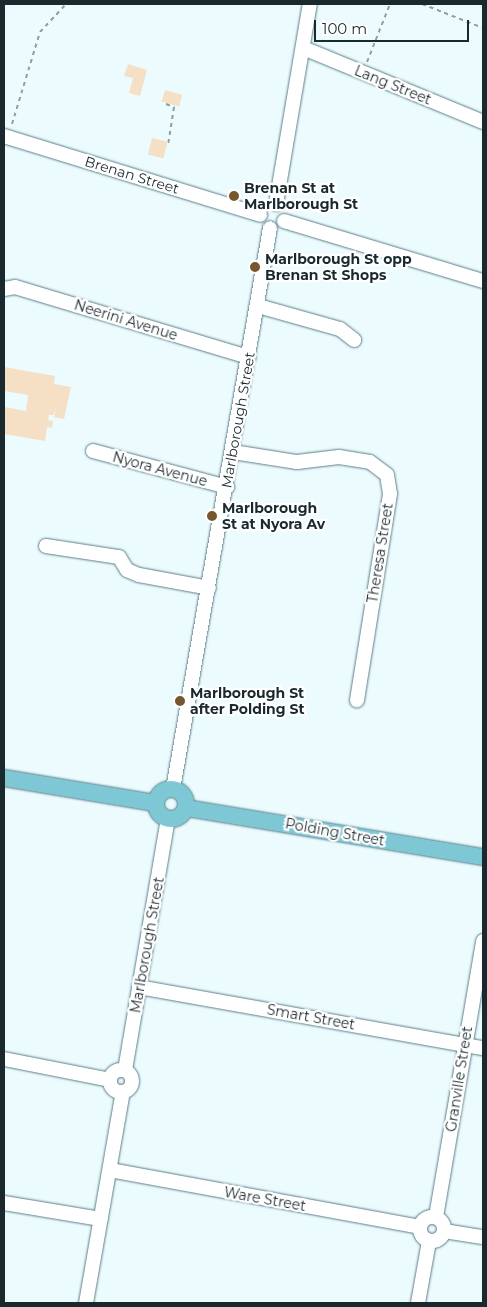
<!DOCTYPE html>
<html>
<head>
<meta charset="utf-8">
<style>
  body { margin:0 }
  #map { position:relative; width:487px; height:1307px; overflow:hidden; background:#ebfbfe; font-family:Montserrat,sans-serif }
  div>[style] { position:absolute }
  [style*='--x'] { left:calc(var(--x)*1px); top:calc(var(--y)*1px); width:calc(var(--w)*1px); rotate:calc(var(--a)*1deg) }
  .building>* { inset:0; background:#f5dfc5; transform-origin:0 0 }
  .path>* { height:2px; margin-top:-1px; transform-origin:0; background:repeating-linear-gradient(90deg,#8e9ea1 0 4px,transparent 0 8px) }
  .roads { filter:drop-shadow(0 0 1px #5a7e87) drop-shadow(0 0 1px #5a7e87) }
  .minor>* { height:14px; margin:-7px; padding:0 7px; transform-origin:7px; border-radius:7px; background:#fff }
  .minor>.ring { margin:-7px; padding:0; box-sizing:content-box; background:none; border:14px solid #fff; border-radius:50% }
  .major>* { height:16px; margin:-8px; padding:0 8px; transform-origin:8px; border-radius:8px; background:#7ec8d6 }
  .major>.ring { margin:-8px; padding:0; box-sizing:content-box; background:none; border:16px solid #7ec8d6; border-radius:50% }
  .dots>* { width:14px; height:14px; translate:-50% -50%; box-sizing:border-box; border:2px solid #fff; border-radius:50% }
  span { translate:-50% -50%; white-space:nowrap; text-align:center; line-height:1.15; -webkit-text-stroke:4.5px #fff; paint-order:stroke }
  .street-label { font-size:14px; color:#1a292d }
  .poi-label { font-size:14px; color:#1a292d; font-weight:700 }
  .left { translate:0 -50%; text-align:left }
  .frame { position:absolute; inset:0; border:5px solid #1a292d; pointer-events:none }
  .scale { position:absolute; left:314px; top:20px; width:155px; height:22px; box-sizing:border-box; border:2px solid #1a292d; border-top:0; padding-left:6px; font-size:15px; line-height:18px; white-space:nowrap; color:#1a292d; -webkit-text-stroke:4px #fff; paint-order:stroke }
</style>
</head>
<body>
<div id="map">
  <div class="building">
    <i style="clip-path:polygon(128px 64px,147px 70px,140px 96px,129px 93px,133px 78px,124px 76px)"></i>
    <i style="left:165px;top:90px;width:18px;height:12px;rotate:16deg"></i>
    <i style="left:152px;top:138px;width:16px;height:17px;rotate:14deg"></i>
    <i style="clip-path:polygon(4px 367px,55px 376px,54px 384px,71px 387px,64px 419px,54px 417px,56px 409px,53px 415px,49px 415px,48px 420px,53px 421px,52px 428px,47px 427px,45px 441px,4px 434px,4px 407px,26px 411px,28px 395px,4px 391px)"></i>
  </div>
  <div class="path">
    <i style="--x:422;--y:4;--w:66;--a:21.5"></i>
    <i style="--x:367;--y:62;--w:62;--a:-68.4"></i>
    <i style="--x:166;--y:104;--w:9;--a:21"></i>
    <i style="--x:174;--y:107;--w:38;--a:99"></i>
    <i style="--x:12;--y:124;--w:96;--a:-73.1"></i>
    <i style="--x:40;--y:32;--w:38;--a:-47"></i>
  </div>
  <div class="roads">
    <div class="minor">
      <i style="--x:303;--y:48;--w:195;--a:22.3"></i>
      <i style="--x:4;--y:136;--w:268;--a:17.1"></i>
      <i style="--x:276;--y:204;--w:203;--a:-80.4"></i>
      <i style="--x:284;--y:221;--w:208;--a:16.8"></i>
      <i style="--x:4;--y:289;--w:11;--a:-10"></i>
      <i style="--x:15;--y:287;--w:244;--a:16.7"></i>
      <i style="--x:258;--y:306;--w:85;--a:15.7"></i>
      <i style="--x:340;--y:329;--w:18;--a:38"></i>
      <i style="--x:93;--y:451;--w:139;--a:15"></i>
      <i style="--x:233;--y:452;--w:65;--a:8.9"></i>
      <i style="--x:297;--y:462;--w:42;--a:-6.8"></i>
      <i style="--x:339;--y:457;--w:31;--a:9"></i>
      <i style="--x:370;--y:462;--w:21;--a:37"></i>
      <i style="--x:387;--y:475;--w:19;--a:81"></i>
      <i style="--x:390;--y:494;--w:209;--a:99.1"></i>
      <i style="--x:46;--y:546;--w:74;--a:8.6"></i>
      <i style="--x:119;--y:557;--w:15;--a:58"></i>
      <i style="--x:127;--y:570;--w:13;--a:23"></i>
      <i style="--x:139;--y:575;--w:71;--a:10.5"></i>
      <i style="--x:173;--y:789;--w:569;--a:-80.19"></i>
      <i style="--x:139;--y:987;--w:349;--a:10.1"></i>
      <i style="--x:4;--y:1059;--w:108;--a:11.2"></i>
      <i class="ring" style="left:110px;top:1070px;width:8px;height:8px"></i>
      <i style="--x:125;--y:1070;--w:255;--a:-80.3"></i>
      <i style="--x:110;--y:1170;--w:315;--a:10.4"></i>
      <i style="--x:4;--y:1203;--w:98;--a:9.4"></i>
      <i class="ring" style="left:420px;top:1217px;width:10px;height:10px"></i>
      <i style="--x:436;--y:1217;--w:280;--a:-80.3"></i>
      <i style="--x:444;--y:1231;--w:39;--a:9"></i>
      <i style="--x:86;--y:1303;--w:214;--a:-80.1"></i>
      <i style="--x:418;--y:1303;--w:63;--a:-79.9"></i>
    </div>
    <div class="major">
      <i style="--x:4;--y:778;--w:153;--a:9.4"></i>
      <i class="ring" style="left:156px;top:789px;width:14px;height:14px"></i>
      <i style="--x:186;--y:808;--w:301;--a:9.4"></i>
    </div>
  </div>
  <div class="dots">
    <i style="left:234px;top:196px;background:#76562c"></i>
    <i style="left:255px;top:267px;background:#76562c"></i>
    <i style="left:212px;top:516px;background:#76562c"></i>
    <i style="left:180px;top:701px;background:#76562c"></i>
  </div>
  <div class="street-label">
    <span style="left:393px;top:85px;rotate:22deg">Lang Street</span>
    <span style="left:132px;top:175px;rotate:17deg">Brenan Street</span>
    <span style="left:126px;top:320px;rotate:17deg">Neerini Avenue</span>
    <span style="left:238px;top:420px;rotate:-80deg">Marlborough Street</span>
    <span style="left:160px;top:469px;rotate:15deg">Nyora Avenue</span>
    <span style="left:380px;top:553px;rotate:-81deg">Theresa Street</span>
    <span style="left:335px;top:832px;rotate:10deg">Polding Street</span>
    <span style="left:147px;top:945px;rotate:-80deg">Marlborough Street</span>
    <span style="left:311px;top:1017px;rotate:10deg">Smart Street</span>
    <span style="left:459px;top:1079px;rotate:-81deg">Granville Street</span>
    <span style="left:265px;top:1199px;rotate:10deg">Ware Street</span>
  </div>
  <div class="poi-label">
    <span class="left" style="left:244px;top:196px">Brenan St at<br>Marlborough St</span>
    <span class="left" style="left:265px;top:267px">Marlborough St opp<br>Brenan St Shops</span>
    <span class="left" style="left:222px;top:516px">Marlborough<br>St at Nyora Av</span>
    <span class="left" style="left:190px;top:701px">Marlborough St<br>after Polding St</span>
  </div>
  <div class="frame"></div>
  <div class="scale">100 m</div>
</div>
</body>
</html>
